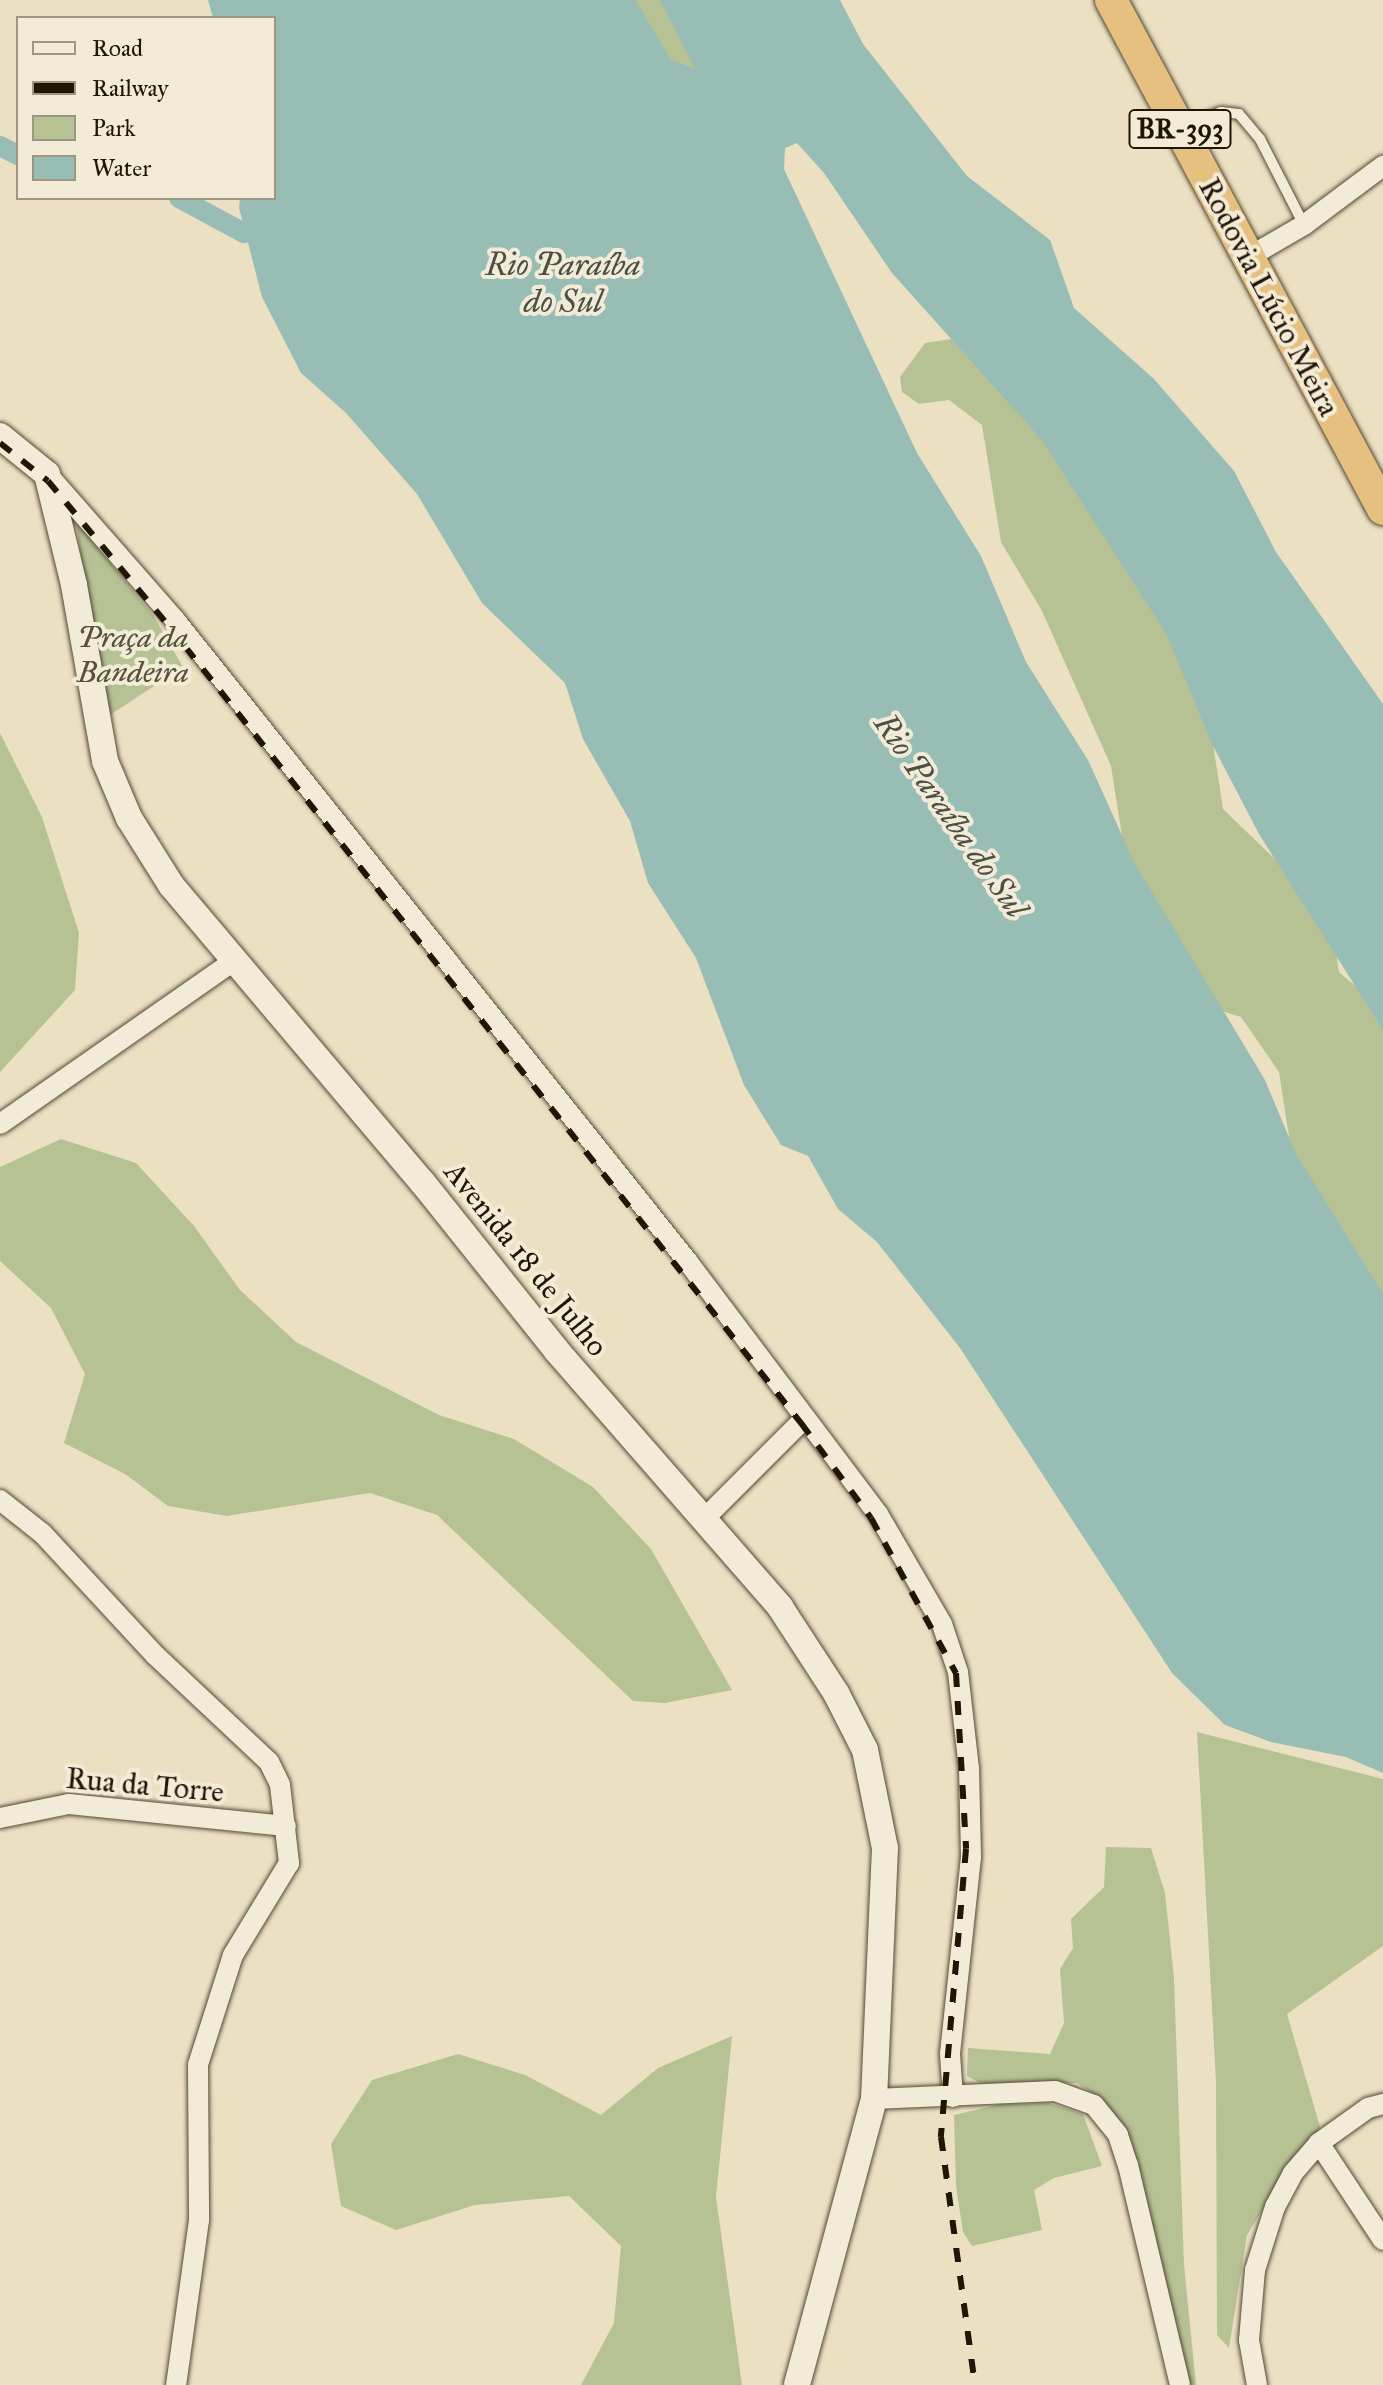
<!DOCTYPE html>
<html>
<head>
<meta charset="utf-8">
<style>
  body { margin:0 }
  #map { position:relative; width:1383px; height:2385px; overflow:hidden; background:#ebe0c2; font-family:"IM FELL Great Primer",serif }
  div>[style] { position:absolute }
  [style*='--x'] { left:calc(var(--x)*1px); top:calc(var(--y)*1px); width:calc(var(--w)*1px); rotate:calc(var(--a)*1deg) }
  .green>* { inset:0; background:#b6c294 }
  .water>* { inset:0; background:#98bdb5 }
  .canal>* { height:20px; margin:-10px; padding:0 10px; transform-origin:10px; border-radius:10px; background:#98bdb5 }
  .roads { filter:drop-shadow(0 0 2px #544835) drop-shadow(0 0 2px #544835) }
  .service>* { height:10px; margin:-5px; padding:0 5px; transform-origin:5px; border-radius:5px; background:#f2ebd7 }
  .minor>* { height:20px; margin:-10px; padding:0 10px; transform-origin:10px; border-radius:10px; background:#f2ebd7 }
  .secondary>* { height:26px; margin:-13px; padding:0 13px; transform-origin:13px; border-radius:13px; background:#f2ebd7 }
  .trunk>* { height:32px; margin:-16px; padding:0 16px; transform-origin:16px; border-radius:16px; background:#e6c081 }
  .rail>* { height:6px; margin-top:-3px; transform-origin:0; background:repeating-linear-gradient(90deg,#211506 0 14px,transparent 0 28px) }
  span { translate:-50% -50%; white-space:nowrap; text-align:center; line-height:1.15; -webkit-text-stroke:8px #f2ebd7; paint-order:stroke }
  .shield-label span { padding:2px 6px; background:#f2ebd7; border:2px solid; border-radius:6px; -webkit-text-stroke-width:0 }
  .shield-label { font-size:28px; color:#211506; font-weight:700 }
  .street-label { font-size:30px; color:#211506 }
  .park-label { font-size:30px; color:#555238; font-style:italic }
  .water-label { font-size:32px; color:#4b5043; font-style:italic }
  .legend { position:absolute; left:16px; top:16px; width:260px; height:184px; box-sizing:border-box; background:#f2ebd7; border:2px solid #9e9583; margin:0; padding:10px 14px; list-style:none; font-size:24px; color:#211506 }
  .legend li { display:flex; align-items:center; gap:16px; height:40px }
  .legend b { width:40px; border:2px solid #9e9583 }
</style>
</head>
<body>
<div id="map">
  <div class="green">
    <i style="clip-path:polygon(621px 0,688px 0,702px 76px,636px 41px)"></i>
    <i style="clip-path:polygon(983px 334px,1196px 632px,1223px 809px,1277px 861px,1326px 884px,1339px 972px,1383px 1010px,1383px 1316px,1295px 1175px,1279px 1072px,1241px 1017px,1209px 1007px,1125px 855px,1111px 766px,1042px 611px,1001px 542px,982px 425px,949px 400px,919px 404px,902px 392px,900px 377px,925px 343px)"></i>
    <i style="clip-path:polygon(76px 522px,153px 615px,183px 667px,104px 719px)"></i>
    <i style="clip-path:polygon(0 733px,42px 817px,79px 933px,75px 990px,0 1072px)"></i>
    <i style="clip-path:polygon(61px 1139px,136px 1163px,194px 1226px,240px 1290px,296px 1342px,439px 1415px,514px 1439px,593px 1487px,651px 1549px,732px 1690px,665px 1703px,633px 1701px,437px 1515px,370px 1493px,227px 1516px,168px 1506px,125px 1474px,64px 1443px,85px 1374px,51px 1308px,0 1261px,0 1167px)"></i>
    <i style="clip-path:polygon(1197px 1732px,1383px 1779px,1383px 1946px,1287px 2014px,1321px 2130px,1295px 2157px,1247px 2235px,1229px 2348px,1217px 2335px,1216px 2082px)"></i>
    <i style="clip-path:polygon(1106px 1847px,1151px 1848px,1165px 1893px,1174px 1978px,1184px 2265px,1196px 2385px,1186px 2385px,1097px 2097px,1077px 2083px,980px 2083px,967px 2076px,968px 2048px,1050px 2054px,1064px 2023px,1060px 1969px,1073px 1948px,1071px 1919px,1104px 1887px)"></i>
    <i style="clip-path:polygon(732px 2036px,716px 2197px,742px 2385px,581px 2385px,614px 2323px,621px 2246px,569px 2196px,475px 2205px,396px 2230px,341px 2206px,331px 2144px,372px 2080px,458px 2054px,525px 2075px,601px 2115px,658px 2068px)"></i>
    <i style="clip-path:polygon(1049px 2103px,1083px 2114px,1102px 2166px,1054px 2178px,1034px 2190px,1042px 2230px,972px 2246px,963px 2232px,956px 2186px,954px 2115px,1001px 2104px)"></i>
  </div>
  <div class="water">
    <i style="clip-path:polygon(208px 0,636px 0,670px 59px,695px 69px,660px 0,840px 0,863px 44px,967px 176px,1050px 240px,1074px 308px,1154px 379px,1234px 471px,1276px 552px,1383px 704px,1383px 1030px,1259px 834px,1211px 742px,1167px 635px,1041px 439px,892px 273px,824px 173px,797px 143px,785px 148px,784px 169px,917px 453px,981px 556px,1026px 662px,1088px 760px,1134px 862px,1265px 1080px,1296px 1154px,1383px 1294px,1383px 1773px,1346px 1757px,1271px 1742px,1225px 1725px,1172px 1673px,960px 1348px,877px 1242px,838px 1209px,808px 1156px,781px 1145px,744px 1085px,696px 958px,648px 883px,630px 821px,583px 739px,565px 683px,482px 603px,417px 494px,346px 413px,301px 373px,262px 297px,239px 208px,240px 198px,274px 198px,274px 18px,213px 18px)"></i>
  </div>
  <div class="canal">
    <i style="--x:0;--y:146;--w:20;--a:27"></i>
    <i style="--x:179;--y:198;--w:74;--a:28.3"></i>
  </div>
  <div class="roads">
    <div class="service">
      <i style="--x:1185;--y:126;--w:39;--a:-21"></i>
      <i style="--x:1221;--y:112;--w:18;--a:6"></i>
      <i style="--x:1239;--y:114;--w:33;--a:50"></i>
      <i style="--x:1260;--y:139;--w:97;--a:62.9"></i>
    </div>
    <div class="minor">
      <i style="--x:1247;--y:258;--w:66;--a:-30.1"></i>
      <i style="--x:1304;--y:225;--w:99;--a:-36.8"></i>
      <i style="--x:50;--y:477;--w:190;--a:48.8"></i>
      <i style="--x:175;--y:620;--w:822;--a:51.37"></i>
      <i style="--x:688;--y:1262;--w:316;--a:53"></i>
      <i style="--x:878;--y:1514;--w:127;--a:59.8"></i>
      <i style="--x:942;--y:1624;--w:51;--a:71.6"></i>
      <i style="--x:958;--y:1672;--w:97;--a:83.5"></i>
      <i style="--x:969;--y:1768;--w:89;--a:88.7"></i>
      <i style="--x:971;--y:1857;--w:198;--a:96.1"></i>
      <i style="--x:950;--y:2054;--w:43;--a:86"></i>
      <i style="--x:0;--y:1124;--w:283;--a:-34.9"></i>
      <i style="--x:0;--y:1500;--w:53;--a:38.2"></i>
      <i style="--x:42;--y:1533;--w:166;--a:47.2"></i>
      <i style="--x:155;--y:1655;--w:156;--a:43.2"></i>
      <i style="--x:269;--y:1762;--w:25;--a:64"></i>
      <i style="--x:280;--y:1785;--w:79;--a:83.4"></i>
      <i style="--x:289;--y:1863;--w:108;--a:121.3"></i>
      <i style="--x:233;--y:1955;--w:115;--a:107.7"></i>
      <i style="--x:198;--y:2065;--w:155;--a:89.6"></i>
      <i style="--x:199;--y:2220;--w:167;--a:97.9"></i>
      <i style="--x:706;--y:1517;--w:140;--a:-45"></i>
      <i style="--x:0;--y:1818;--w:70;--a:-11.5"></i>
      <i style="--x:69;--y:1804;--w:218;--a:5.8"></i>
      <i style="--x:874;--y:2099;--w:181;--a:-2.5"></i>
      <i style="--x:1055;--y:2091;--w:41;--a:19.7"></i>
      <i style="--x:1094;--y:2105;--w:38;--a:51"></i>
      <i style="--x:1118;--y:2135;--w:32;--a:72"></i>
      <i style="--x:1128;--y:2165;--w:226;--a:76.7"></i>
      <i style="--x:1319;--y:2143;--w:116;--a:56.6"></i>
      <i style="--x:1257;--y:2385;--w:46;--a:-100.1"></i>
      <i style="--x:1249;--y:2340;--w:70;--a:-85.1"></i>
      <i style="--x:1255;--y:2270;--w:66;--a:-72.4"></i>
      <i style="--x:1275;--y:2207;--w:38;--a:-62"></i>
      <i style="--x:1293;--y:2173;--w:40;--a:-49"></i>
      <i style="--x:1319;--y:2143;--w:60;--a:-35.5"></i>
      <i style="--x:1368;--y:2108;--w:16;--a:-15"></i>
    </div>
    <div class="secondary">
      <i style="--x:0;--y:436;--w:60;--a:39"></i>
      <i style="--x:47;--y:474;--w:114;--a:76.3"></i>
      <i style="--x:74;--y:585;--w:179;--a:80"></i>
      <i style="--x:105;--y:761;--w:62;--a:67.2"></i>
      <i style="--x:129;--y:818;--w:79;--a:57.9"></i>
      <i style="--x:171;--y:885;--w:390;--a:49.8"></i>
      <i style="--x:423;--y:1183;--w:215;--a:51.4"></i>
      <i style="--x:557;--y:1351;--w:340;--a:48.9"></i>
      <i style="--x:780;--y:1607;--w:103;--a:56.9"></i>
      <i style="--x:836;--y:1693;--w:64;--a:63"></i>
      <i style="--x:865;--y:1750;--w:100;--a:78.5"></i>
      <i style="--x:885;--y:1848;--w:251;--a:92.5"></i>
      <i style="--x:874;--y:2099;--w:296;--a:105.1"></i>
    </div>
    <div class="trunk">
      <i style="--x:1111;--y:0;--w:577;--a:61.88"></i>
    </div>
  </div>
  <div class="rail">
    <i style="--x:0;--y:443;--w:61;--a:38.4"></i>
    <i style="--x:48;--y:481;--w:187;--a:50.2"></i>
    <i style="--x:168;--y:625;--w:1019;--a:51.58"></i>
    <i style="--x:801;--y:1423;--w:118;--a:53.6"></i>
    <i style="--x:871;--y:1518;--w:177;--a:61.3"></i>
    <i style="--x:956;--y:1673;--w:176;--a:86.7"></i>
    <i style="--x:966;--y:1849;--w:289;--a:95"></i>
    <i style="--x:941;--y:2137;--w:250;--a:82.2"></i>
  </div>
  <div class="shield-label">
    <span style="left:1180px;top:129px">BR-393</span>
  </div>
  <div class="street-label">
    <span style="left:1269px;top:297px;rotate:62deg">Rodovia Lúcio Meira</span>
    <span style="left:526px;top:1259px;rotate:51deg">Avenida 18 de Julho</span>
    <span style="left:145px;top:1785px;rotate:5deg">Rua da Torre</span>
  </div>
  <div class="park-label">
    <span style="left:133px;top:654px">Praça da<br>Bandeira</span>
  </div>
  <div class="water-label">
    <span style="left:563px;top:284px">Rio Paraíba<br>do Sul</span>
    <span style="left:950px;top:816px;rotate:55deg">Rio Paraíba do Sul</span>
  </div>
  <ul class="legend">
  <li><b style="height:10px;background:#f2ebd7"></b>Road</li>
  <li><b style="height:10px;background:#211506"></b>Railway</li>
  <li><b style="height:22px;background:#b6c294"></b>Park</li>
  <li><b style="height:22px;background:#98bdb5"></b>Water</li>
  </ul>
</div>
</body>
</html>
